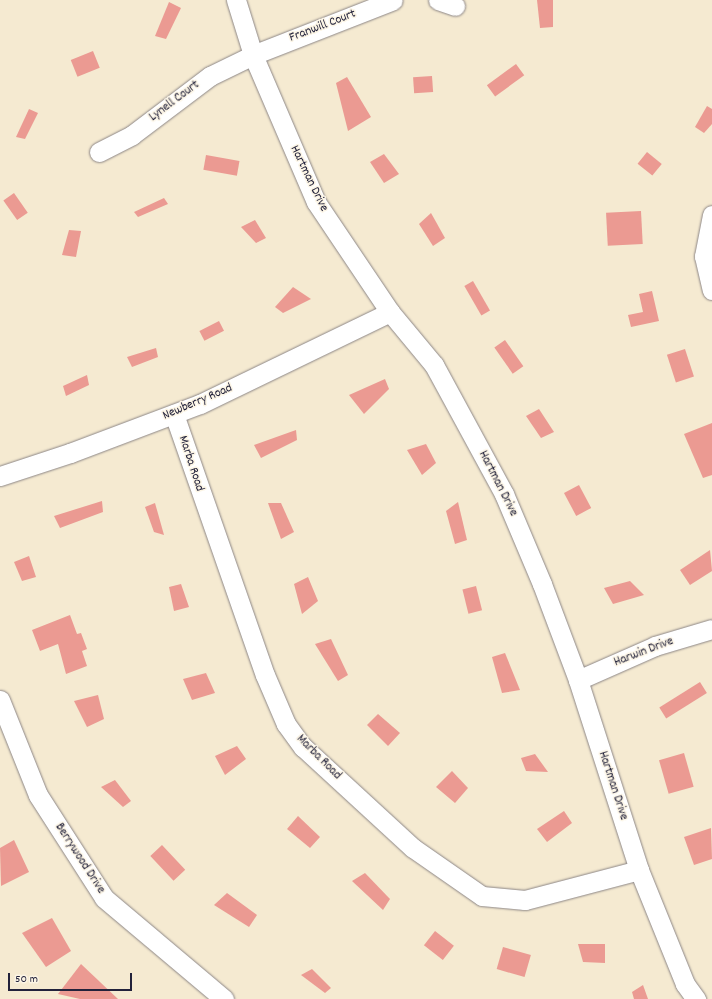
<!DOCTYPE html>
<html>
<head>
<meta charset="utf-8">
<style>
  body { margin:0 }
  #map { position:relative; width:712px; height:999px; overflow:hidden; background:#f5ead1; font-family:Dekko,sans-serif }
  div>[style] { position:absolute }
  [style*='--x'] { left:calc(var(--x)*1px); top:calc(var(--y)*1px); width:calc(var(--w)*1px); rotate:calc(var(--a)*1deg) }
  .building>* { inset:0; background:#eb9a92; transform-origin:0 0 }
  .roads { filter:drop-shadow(0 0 1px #8c8686) drop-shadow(0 0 1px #8c8686) }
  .minor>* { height:19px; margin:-9.5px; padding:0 9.5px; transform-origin:9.5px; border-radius:9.5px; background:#fff }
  span { translate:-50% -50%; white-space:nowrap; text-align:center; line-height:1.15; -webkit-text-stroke:3px #fcf5e5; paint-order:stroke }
  .street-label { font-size:13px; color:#22223b }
  .scale { position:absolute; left:8px; top:973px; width:124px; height:18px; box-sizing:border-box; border:2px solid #22223b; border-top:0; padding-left:5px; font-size:12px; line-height:14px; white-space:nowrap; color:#22223b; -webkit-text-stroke:3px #fcf5e5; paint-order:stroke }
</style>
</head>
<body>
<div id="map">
  <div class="building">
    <i style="clip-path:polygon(537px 0,553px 0,553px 27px,540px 28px)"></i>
    <i style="clip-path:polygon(169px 2px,181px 8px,166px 39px,155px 36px)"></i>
    <i style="left:93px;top:51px;width:18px;height:24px;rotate:68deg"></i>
    <i style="left:516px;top:64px;width:14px;height:36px;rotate:54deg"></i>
    <i style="left:432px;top:76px;width:16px;height:19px;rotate:86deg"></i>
    <i style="clip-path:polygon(347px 77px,371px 117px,348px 131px,336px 83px)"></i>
    <i style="clip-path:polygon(707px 106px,712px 109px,712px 124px,704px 133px,695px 127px)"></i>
    <i style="clip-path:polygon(29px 109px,38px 113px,25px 139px,16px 137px)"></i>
    <i style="left:647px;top:152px;width:19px;height:15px;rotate:39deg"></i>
    <i style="clip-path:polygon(384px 154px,399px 174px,384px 183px,370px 162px)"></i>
    <i style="left:206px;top:155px;width:34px;height:15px;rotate:10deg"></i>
    <i style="left:14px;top:193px;width:24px;height:13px;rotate:55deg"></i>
    <i style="clip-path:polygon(164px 198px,168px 204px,138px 217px,134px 212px)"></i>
    <i style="left:641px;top:211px;width:33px;height:35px;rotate:87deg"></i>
    <i style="clip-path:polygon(431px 213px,445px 238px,433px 246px,419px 224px)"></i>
    <i style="clip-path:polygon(255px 220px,266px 238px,256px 243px,241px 227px)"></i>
    <i style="clip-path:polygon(69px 230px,81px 231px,76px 257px,62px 255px)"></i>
    <i style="left:473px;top:281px;width:34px;height:10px;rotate:60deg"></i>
    <i style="clip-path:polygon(293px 287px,311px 299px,283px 313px,275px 307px)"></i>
    <i style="clip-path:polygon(652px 291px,659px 321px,631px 327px,628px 315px,643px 312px,639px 294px)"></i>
    <i style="left:219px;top:321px;width:11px;height:22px;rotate:63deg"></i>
    <i style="left:505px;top:340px;width:32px;height:13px;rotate:55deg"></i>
    <i style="clip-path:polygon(156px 348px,158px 357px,132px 367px,127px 357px)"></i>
    <i style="left:685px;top:349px;width:29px;height:19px;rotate:72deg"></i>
    <i style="clip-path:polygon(87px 375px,89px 385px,66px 396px,63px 386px)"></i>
    <i style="clip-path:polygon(385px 379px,389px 389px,364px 414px,349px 395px)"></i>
    <i style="clip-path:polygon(539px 409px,554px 432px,541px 438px,526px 416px)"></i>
    <i style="clip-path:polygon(712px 423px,712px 475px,703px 478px,684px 434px)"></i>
    <i style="clip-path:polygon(296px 430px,297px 440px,261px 458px,254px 445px)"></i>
    <i style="clip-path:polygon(426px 444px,436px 463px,422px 475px,407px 450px)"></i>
    <i style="left:579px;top:485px;width:26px;height:17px;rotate:62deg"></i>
    <i style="clip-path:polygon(102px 501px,103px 512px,60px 528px,54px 516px)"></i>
    <i style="clip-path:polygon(458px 502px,467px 540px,455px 544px,446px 511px)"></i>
    <i style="clip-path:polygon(155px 503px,164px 535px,154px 532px,145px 507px)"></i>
    <i style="clip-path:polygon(268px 503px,281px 503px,294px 532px,281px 539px)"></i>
    <i style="clip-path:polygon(710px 550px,712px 571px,690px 585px,680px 570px)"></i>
    <i style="clip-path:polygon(29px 556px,36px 577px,22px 581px,14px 562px)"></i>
    <i style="clip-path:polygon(308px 577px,318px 601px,302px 614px,294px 584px)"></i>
    <i style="clip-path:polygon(630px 581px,644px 595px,613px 604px,604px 588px)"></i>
    <i style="clip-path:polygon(181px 584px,189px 607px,174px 611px,169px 587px)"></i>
    <i style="left:476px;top:586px;width:25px;height:14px;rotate:76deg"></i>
    <i style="clip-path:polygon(70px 615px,77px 634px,81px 633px,87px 649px,82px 651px,87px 666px,66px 674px,58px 644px,40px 651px,32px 630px)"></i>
    <i style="clip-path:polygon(331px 639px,348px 675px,338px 681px,315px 644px)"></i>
    <i style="clip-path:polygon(505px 653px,520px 690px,502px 693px,492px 657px)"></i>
    <i style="clip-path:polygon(206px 673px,215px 693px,192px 700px,183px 679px)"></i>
    <i style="left:700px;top:682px;width:13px;height:48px;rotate:58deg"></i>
    <i style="clip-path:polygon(98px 695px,104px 719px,87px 727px,74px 701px)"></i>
    <i style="clip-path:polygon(378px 714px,400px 733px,388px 746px,367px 725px)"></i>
    <i style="clip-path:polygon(237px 746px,246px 759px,225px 775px,215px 756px)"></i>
    <i style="left:684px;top:753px;width:35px;height:26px;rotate:74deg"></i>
    <i style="clip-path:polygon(535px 754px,548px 772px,526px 771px,521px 758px)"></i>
    <i style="clip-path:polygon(452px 771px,468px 788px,455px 803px,436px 787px)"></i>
    <i style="clip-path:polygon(115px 780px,131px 801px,123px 807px,101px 787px)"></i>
    <i style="clip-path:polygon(564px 811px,572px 823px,547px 842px,537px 829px)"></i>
    <i style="clip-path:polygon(298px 816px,320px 837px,310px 848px,287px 829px)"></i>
    <i style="clip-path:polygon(711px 828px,712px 859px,694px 865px,684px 837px)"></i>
    <i style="clip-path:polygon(14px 840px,29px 872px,1px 886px,0 848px)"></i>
    <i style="left:162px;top:845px;width:34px;height:16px;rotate:47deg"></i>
    <i style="clip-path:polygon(365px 873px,390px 899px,383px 910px,352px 881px)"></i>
    <i style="clip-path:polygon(227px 893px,257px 915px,249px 927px,214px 905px)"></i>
    <i style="clip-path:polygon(52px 918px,71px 951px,46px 967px,22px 933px)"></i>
    <i style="left:435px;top:931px;width:24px;height:18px;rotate:38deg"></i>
    <i style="clip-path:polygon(578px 944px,605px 944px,605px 963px,583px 962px)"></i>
    <i style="left:503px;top:947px;width:29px;height:23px;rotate:16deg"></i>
    <i style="clip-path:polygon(81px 964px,118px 999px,80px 999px,58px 994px)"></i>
    <i style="clip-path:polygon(312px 969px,331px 988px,325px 993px,301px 975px)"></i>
    <i style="clip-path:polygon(643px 985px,648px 999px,634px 999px,632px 992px)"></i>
  </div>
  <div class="roads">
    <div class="minor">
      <i style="--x:236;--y:0;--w:58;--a:72.8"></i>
      <i style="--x:253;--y:55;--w:160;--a:66.8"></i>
      <i style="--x:316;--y:202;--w:133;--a:56.1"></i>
      <i style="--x:390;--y:312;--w:69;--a:50.3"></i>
      <i style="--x:434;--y:365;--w:147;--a:61.5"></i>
      <i style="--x:504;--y:494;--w:98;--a:67.1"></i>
      <i style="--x:542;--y:584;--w:103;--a:69.4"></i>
      <i style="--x:578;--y:680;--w:200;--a:72.2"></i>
      <i style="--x:639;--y:870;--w:123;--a:68"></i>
      <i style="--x:685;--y:984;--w:19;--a:54"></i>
      <i style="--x:438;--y:0;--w:18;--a:19"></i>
      <i style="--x:99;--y:152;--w:37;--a:-27"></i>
      <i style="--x:132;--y:135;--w:98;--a:-37.1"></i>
      <i style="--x:210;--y:76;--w:48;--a:-26"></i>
      <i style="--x:253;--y:55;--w:150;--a:-21.4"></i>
      <i style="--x:712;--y:215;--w:42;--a:101"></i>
      <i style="--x:704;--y:256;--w:35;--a:77"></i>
      <i style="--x:174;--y:414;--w:276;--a:70.8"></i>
      <i style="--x:265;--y:675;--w:53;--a:66.8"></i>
      <i style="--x:286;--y:724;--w:29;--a:54"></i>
      <i style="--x:303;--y:747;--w:149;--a:42.6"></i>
      <i style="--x:413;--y:848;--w:84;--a:34.8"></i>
      <i style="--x:482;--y:896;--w:43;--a:5.3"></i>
      <i style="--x:525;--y:900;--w:118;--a:-14.7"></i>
      <i style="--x:0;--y:476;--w:74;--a:-18.2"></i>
      <i style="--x:70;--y:453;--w:139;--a:-20.7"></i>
      <i style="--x:200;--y:404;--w:211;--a:-25.8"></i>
      <i style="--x:578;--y:680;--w:84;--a:-23.8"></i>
      <i style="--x:655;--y:646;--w:59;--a:-16.6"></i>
      <i style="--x:0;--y:700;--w:102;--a:68.2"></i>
      <i style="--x:38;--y:795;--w:122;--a:57.3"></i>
      <i style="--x:104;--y:898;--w:157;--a:40.1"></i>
    </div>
  </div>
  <div class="street-label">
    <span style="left:323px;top:27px;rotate:-21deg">Franwill Court</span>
    <span style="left:175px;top:102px;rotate:-37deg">Lynell Court</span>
    <span style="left:308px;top:179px;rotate:64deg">Hartman Drive</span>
    <span style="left:198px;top:403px;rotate:-23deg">Newberry Road</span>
    <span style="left:190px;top:464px;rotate:72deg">Marba Road</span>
    <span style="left:497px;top:484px;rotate:63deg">Hartman Drive</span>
    <span style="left:644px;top:653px;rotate:-21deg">Harwin Drive</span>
    <span style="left:318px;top:758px;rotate:45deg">Marba Road</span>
    <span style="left:612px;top:786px;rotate:72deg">Hartman Drive</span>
    <span style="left:79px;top:859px;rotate:57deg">Berrywood Drive</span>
  </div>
  <div class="scale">50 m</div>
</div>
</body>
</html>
